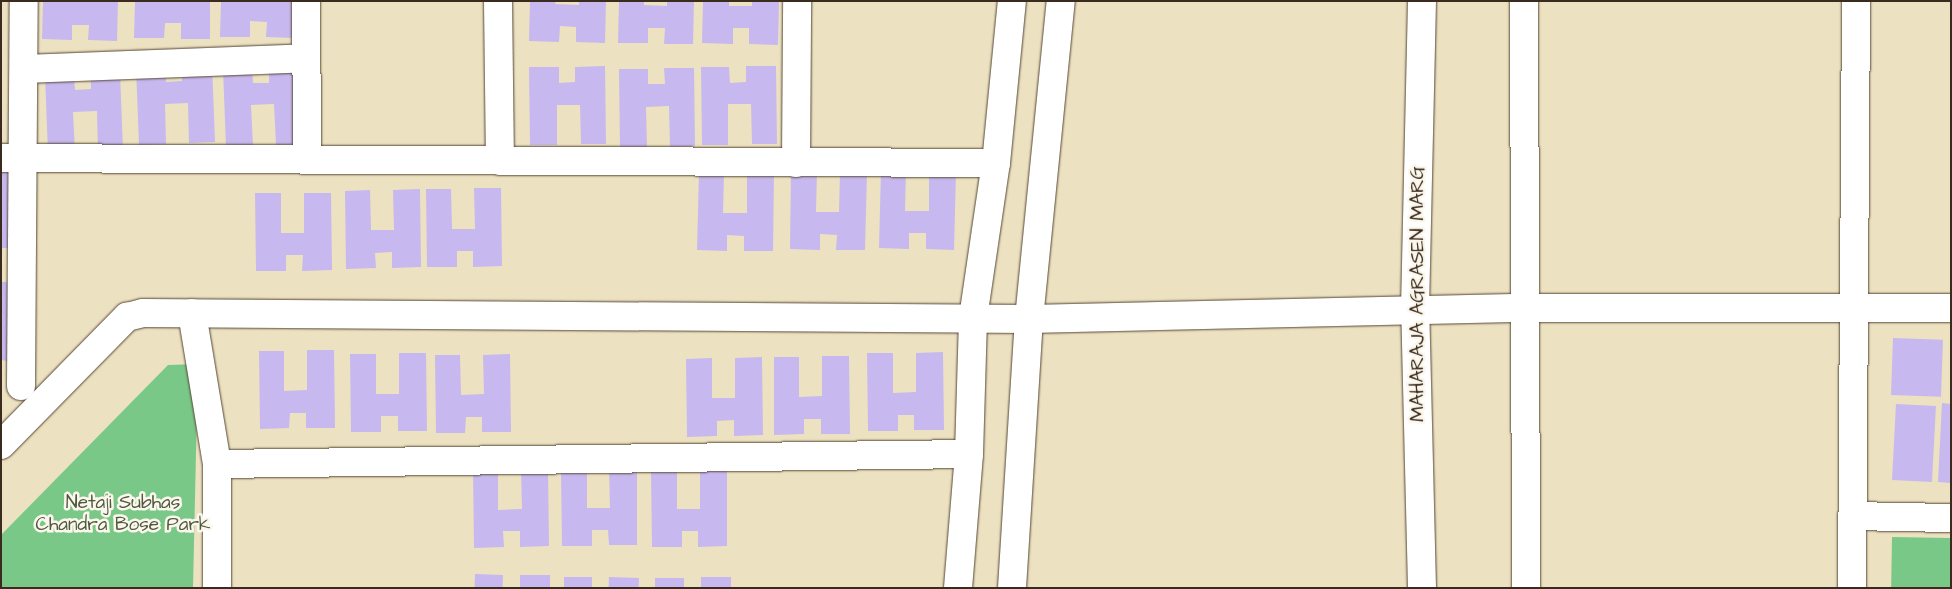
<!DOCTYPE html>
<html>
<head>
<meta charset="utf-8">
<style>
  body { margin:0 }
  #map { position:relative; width:1952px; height:589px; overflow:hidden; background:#ece2c1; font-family:"Architects Daughter",sans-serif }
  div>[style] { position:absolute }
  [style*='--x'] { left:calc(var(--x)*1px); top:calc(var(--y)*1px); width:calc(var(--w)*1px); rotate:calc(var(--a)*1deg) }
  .green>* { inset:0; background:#7ac888; transform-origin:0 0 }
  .building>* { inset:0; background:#c7b8ef; transform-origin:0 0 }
  .roads { filter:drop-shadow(0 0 1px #564636) drop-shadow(0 0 1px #564636) }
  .minor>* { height:28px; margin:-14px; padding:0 14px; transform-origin:14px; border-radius:14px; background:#fff }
  .tertiary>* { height:28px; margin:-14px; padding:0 14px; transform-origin:14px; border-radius:14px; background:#fff }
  span { translate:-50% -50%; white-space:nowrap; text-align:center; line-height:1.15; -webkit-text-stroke:5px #fbf7ec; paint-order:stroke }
  .street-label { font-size:19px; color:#3b2a1e }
  .park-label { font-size:19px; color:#4e593e }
  .frame { position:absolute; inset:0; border:2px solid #3b2a1e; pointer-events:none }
</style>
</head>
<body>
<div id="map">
  <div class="green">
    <i style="clip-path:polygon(198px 364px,193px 588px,1px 588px,1px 535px,168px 365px)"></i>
    <i style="left:1892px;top:537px;width:59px;height:51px;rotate:1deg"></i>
  </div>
  <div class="building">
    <i style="clip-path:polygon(43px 1px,118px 1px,117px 41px,88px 40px,89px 25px,72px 25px,72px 40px,42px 39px)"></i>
    <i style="clip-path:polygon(135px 1px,210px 1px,210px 39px,181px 39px,181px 23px,165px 23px,164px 38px,134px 38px)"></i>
    <i style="clip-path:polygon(221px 1px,296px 1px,295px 38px,266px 37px,267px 22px,250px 21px,250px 37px,220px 37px)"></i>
    <i style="clip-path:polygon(530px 1px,556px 1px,555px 4px,579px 5px,579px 1px,606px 1px,605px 43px,576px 42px,576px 27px,560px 26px,559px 42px,529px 41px)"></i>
    <i style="clip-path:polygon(619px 1px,644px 1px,644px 5px,667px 6px,667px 1px,694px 1px,693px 44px,664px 44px,665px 28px,648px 28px,648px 43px,618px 43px)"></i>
    <i style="clip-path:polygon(703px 1px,729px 1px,729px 6px,752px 6px,752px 1px,779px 1px,778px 45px,749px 44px,749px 28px,733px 28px,733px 44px,702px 43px)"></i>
    <i style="clip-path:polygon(212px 64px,215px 142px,189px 143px,188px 103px,165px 104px,166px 144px,139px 145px,136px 67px,166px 66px,166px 82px,182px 81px,182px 65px)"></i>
    <i style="clip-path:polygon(299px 66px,301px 144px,276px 145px,274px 104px,251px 105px,253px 146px,226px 147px,223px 69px,252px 68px,253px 83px,269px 83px,269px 67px)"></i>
    <i style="clip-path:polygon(605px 66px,606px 144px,581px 144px,580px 105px,557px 105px,557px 145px,530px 145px,529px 67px,559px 67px,559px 83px,575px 82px,575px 67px)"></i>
    <i style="clip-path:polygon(746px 66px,776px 66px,777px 144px,752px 144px,751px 104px,728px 104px,728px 145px,702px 145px,701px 67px,729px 67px,730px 83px,746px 82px)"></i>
    <i style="clip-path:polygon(664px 68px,694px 68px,695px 146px,670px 147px,669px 106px,646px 107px,647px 147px,620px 147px,619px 69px,648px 69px,648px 84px,665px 84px)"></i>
    <i style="clip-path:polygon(120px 72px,123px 150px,98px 151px,97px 111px,73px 112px,75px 152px,48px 153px,45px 75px,74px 74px,75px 90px,91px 89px,91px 73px)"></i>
    <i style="left:1px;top:170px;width:13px;height:78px"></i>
    <i style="clip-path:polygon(881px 170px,906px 171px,905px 211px,929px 211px,929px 171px,956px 172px,954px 250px,926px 249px,926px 233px,909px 233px,909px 249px,879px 248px)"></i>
    <i style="clip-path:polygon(791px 171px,817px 172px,816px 212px,839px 212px,840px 172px,867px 172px,865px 250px,836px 250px,837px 235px,820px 234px,820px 250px,790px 249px)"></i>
    <i style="clip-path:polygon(699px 172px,724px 173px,723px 213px,747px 213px,747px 173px,774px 173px,773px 251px,744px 251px,744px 236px,727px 235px,727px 251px,697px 250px)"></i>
    <i style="clip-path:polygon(474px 188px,501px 188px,502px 266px,473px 267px,473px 251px,457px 251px,457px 267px,427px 267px,426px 189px,451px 189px,452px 229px,475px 229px)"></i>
    <i style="clip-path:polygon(420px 189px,421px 267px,392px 268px,392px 252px,375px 253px,376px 268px,346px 269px,345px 191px,370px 190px,371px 230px,394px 230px,393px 190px)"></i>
    <i style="clip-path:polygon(255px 193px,281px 193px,281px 233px,304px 233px,304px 193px,331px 193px,332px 270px,302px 271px,303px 255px,286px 255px,286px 271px,256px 271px)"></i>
    <i style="clip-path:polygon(1px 282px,10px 282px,8px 361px,1px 360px)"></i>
    <i style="left:1893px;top:338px;width:50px;height:57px;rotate:2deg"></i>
    <i style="clip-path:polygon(307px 350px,334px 350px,335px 428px,306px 428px,306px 413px,290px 413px,289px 428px,260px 429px,259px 351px,284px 351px,284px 391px,307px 390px)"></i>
    <i style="clip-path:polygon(943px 352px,944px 430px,914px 430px,914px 415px,898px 415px,898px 431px,868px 431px,867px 353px,893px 353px,893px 393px,916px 392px,916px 353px)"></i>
    <i style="clip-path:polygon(399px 353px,426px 353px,427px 431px,398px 431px,398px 416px,381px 416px,381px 432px,351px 432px,350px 354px,376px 354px,376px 394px,399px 394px)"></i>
    <i style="clip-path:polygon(510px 354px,511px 432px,482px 432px,482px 417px,466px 417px,465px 433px,436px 433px,435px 355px,460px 355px,461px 395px,484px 394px,483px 355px)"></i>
    <i style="clip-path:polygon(822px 356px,849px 356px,850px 434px,821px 434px,821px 419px,804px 419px,804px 434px,774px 435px,774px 357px,799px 357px,799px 397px,822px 396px)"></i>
    <i style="clip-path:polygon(762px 357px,763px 435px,734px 436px,734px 420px,717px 421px,717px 436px,687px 437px,686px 359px,712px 358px,712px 398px,735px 398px,735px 358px)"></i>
    <i style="clip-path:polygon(1942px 403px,1951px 404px,1951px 483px,1938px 482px)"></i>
    <i style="left:1896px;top:404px;width:40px;height:76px;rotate:3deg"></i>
    <i style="clip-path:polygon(637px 467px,637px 545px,609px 545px,608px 530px,592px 530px,592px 546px,562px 546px,561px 468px,587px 468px,587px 508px,610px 508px,609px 468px)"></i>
    <i style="clip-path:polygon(548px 468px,549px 546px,520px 547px,520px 531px,503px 531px,504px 547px,474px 548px,473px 470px,498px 469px,498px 510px,522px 509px,521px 469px)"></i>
    <i style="clip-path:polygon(700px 468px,727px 469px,727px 546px,698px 547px,698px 531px,682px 531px,682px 547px,652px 547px,651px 469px,677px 469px,677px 509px,700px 509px)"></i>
    <i style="left:475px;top:574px;width:28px;height:14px;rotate:2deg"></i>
    <i style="left:520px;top:575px;width:30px;height:13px"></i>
    <i style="left:564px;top:577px;width:28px;height:11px"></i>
    <i style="left:609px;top:577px;width:30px;height:11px;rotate:2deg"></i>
    <i style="left:701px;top:577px;width:30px;height:11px"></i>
    <i style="left:655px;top:578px;width:29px;height:10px"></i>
  </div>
  <div class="roads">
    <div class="minor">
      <i style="--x:306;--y:1;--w:159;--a:89.6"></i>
      <i style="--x:498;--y:1;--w:160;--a:89.3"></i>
      <i style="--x:25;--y:69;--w:281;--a:-2.2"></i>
      <i style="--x:1;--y:158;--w:995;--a:0.29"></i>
      <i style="--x:796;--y:163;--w:162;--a:-89.6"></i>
      <i style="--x:192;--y:313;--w:153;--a:80.6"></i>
      <i style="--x:217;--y:464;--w:124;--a:90"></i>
      <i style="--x:21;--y:386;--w:385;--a:-89.6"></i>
      <i style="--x:1;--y:445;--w:180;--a:-45.5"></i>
      <i style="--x:127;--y:317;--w:16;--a:-14"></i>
      <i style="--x:143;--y:313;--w:886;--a:0.39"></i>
      <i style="--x:1029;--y:319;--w:496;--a:-1.3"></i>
      <i style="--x:1525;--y:308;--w:426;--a:0"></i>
      <i style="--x:217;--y:464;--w:752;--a:-0.76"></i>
      <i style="--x:1853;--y:516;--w:98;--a:1.2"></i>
      <i style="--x:958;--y:588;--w:134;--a:-85.3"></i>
      <i style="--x:969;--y:454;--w:136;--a:-88.3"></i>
      <i style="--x:973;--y:318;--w:157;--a:-81.6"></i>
      <i style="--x:996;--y:163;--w:163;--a:-84.4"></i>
      <i style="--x:1012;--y:588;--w:270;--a:-86.4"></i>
      <i style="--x:1029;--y:319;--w:320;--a:-84.3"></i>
      <i style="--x:1852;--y:588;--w:587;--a:-89.61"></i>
    </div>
    <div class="tertiary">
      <i style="--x:1524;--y:1;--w:587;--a:89.8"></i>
      <i style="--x:1422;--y:588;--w:279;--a:-91.4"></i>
      <i style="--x:1415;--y:309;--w:308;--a:-88.7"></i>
    </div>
  </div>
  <div class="street-label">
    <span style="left:1418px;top:294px;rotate:-90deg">MAHARAJA AGRASEN MARG</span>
  </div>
  <div class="park-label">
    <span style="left:123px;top:514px">Netaji Subhas<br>Chandra Bose Park</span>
  </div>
  <div class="frame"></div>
</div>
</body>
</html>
